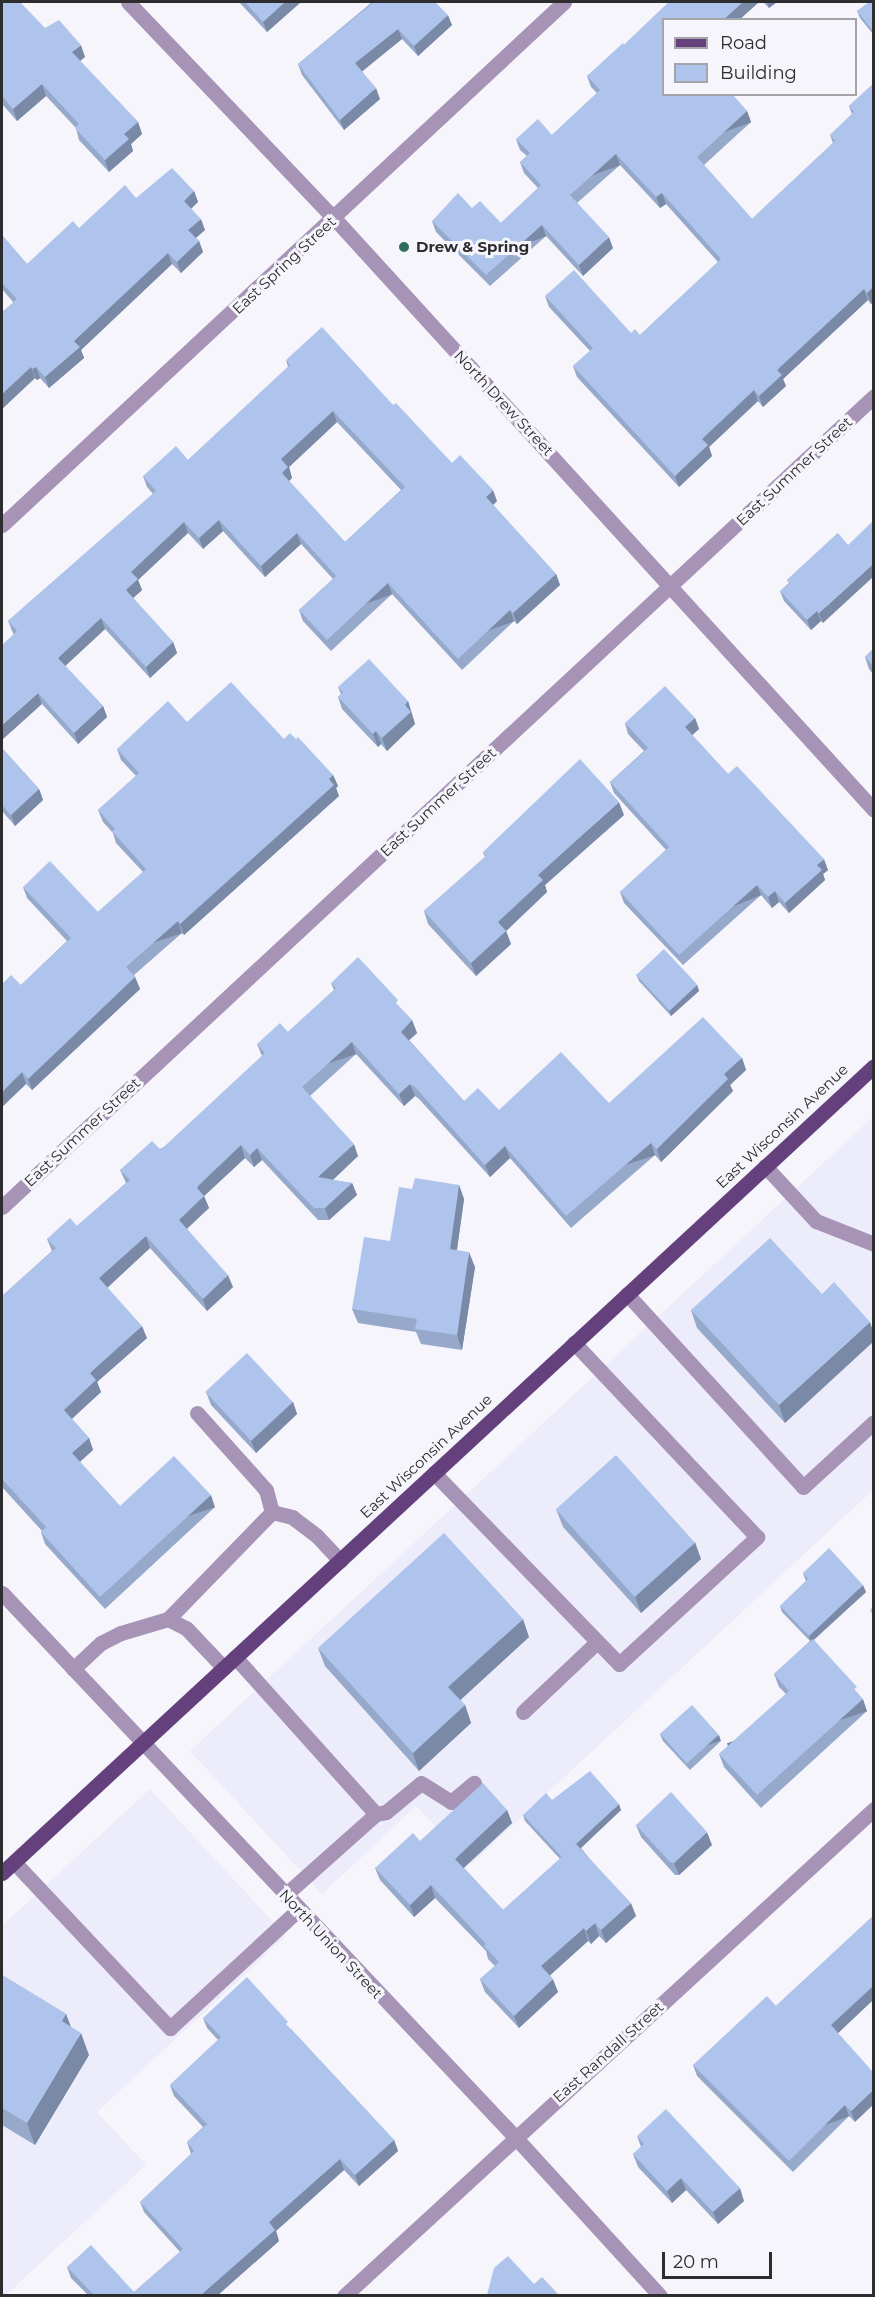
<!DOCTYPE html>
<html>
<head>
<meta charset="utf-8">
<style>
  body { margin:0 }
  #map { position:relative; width:875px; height:2297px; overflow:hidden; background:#f5f5fb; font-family:Montserrat,sans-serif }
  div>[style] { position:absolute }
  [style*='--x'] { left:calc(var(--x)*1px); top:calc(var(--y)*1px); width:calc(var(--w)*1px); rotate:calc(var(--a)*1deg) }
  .built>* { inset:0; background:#ececfa }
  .minor>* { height:15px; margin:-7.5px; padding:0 7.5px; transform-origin:7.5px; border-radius:7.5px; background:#a693b6 }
  .major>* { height:15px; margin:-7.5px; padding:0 7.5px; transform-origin:7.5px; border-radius:7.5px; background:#64417d }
  .wall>* { inset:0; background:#96a9cb }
  .shaded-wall>* { inset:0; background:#7a89a5; transform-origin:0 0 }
  .building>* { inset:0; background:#afc4ec; transform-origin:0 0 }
  .dots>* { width:16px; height:16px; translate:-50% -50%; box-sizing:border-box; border:3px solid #f5f5fb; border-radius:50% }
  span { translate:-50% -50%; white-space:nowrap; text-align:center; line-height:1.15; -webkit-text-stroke:6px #f5f5fb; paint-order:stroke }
  .poi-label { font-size:15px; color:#2d2d2f; font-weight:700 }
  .left { translate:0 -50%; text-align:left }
  .street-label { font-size:15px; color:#2d2d2f }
  .frame { position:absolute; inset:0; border:3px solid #2d2d2f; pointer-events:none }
  .legend { position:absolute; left:662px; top:18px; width:195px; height:78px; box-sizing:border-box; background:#f5f5fb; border:2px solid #a5a5a9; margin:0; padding:8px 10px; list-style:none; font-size:18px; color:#2d2d2f }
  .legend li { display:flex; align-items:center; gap:12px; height:30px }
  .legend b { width:30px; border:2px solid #a5a5a9 }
  .scale { position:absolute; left:662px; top:2252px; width:110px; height:27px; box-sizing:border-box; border:3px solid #2d2d2f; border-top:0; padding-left:8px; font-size:18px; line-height:21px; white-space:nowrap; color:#2d2d2f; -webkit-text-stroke:4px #f5f5fb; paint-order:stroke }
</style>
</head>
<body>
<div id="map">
  <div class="built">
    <i style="clip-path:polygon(873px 1117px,873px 1490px,471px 1864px,416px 1806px,322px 1894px,190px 1751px)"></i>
    <i style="clip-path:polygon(150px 1789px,286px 1936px,97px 2112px,146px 2165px,6px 2295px,2px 2296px,2px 1926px)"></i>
  </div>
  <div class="minor">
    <i style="--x:128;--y:2;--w:298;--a:46.4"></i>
    <i style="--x:334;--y:218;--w:801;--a:47.63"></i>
    <i style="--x:2;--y:525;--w:768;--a:-42.94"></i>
    <i style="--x:765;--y:1166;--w:75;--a:47.2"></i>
    <i style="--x:816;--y:1221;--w:62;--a:21.6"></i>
    <i style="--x:2;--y:1207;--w:1191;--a:-42.92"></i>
    <i style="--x:627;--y:1294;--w:261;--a:47.6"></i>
    <i style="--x:803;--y:1487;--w:96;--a:-42.5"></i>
    <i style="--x:197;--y:1413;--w:103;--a:48.1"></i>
    <i style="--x:266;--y:1490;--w:23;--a:75"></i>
    <i style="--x:434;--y:1473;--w:266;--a:45.9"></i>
    <i style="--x:619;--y:1664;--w:188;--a:-42.6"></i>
    <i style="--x:757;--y:1537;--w:267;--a:-133.3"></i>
    <i style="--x:272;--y:1512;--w:21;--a:14"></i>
    <i style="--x:292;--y:1517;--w:31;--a:37"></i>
    <i style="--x:317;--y:1536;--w:34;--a:47"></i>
    <i style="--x:2;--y:1593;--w:748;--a:46.68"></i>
    <i style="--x:515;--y:2137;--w:215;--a:47.6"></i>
    <i style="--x:168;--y:1619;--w:149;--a:-45.8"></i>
    <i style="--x:235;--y:1657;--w:211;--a:48.1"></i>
    <i style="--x:376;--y:1814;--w:122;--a:138.3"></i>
    <i style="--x:73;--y:1669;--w:38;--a:-43"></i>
    <i style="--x:101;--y:1643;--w:22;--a:-27"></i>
    <i style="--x:121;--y:1633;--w:49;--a:-16.6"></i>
    <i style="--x:168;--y:1619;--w:20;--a:27"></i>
    <i style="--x:186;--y:1628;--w:55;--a:46.5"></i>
    <i style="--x:523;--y:1712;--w:102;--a:-43.4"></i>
    <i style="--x:376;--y:1814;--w:10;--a:-11"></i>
    <i style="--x:386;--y:1812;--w:45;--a:-39.6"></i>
    <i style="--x:421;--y:1783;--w:36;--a:32"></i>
    <i style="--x:451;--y:1802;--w:30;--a:-40"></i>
    <i style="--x:14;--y:1862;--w:228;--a:46.8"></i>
    <i style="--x:170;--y:2028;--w:174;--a:-42.7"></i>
    <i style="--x:344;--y:2296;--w:720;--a:-42.58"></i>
  </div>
  <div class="major">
    <i style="--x:2;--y:1873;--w:1188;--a:-42.78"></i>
  </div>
  <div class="wall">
    <i style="clip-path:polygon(2px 2px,45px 28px,85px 57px,80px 61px,138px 122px,142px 134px,131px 144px,133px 151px,109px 172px,79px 140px,76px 128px,46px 96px,17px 121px,2px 104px,2px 105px)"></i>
    <i style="clip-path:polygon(239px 2px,301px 2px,267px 32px)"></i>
    <i style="clip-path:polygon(370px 2px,435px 2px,452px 25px,418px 56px,402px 39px,362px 71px,380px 99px,344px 130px,302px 75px,298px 64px,371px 3px)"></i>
    <i style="clip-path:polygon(669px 2px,759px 2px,739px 20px,663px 20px,747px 111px,751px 122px,704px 165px,752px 219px,833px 143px,830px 135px,852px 114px,849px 106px,873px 84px,873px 302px,871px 304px,868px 300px,783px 379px,786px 386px,763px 407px,758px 401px,709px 447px,712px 456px,679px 487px,577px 377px,573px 366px,590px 351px,549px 307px,545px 296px,631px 333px,640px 335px,718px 262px,666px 204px,660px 208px,620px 165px,577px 203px,613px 248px,583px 276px,546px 236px,490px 286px,436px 232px,432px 221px,472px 208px,501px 223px,538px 188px,524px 173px,520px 162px,527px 156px,520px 150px,516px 139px,552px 135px,597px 93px,591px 87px,587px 76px,624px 45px)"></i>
    <i style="clip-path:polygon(763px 2px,777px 2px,769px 8px)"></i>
    <i style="clip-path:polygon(873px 2px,873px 34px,860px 18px,857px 11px)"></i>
    <i style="clip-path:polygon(194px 191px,198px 202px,191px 208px,205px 230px,196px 238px,199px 241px,203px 252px,181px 273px,172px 264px,81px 350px,84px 358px,49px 388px,40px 378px,37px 380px,35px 378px,2px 409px,13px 302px,2px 289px,2px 235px,27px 264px,79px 228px,136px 198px)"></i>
    <i style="clip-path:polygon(evenodd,286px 360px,393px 405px,452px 463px,497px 501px,493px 505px,556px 574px,560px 585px,517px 624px,514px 621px,462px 670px,392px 594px,331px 651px,303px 621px,299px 610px,333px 579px,301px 544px,265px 577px,223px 531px,203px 549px,188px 533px,138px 580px,142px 590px,133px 598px,173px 642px,177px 653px,150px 678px,105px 629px,65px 666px,103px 706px,107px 717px,78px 744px,42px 704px,8px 621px,153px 494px,147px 487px,143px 476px,188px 460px,288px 367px,286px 360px,337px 422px,401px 490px,345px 542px,289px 481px,292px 478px,289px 467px,337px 422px)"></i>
    <i style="clip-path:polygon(838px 533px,823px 623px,821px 621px,811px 630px,784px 601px,780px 591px,789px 583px,787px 580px)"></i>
    <i style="clip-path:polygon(873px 649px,873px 674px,869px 669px,865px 657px)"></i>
    <i style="clip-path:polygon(338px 687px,408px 701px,415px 724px,387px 751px,381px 744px,378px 747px,342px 709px,338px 697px,341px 694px)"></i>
    <i style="clip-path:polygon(695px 718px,699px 729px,692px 735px,728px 774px,828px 870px,823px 874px,825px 880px,789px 913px,779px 902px,772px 908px,761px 895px,683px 965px,624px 903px,620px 892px,666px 850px,614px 793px,610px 782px,644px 751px,628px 734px,625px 723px)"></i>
    <i style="clip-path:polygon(187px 722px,284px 739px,333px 775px,338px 786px,336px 788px,339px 796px,184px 935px,182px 933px,134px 975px,135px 977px,140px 989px,32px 1090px,26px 1084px,2px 1107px,21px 985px,67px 941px,27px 898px,23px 887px,98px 912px,143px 872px,116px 843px,113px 833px,103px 822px,98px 810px,136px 776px,121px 760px,117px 749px)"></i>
    <i style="clip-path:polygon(2px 748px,39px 789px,43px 800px,15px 826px,2px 811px)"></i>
    <i style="clip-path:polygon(624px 815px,545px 885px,547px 892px,506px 931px,511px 944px,476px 976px,428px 924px,424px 911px,485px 857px,483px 852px)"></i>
    <i style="clip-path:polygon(636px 974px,697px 985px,699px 991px,671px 1016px,639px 981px)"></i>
    <i style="clip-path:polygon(331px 983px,401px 1009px,412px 1020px,417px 1033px,409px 1040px,464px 1101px,499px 1110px,609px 1103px,742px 1058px,746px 1070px,730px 1085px,733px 1091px,661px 1162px,655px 1155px,571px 1228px,510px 1158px,490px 1177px,419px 1099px,415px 1096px,404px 1106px,356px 1054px,310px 1096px,358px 1156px,333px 1180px,352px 1183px,357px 1195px,329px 1220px,318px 1220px,262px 1160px,254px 1167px,245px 1158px,204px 1196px,209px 1208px,187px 1229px,233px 1287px,207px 1311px,150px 1248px,107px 1287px,147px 1338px,97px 1382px,101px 1392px,72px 1419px,89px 1438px,93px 1450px,80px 1462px,120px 1506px,215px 1507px,105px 1609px,45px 1544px,41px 1532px,42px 1531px,2px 1487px,2px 1296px,52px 1251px,47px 1239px,77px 1226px,126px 1183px,120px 1170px,164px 1147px,262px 1056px,257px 1044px,288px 1032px,334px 990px)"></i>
    <i style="clip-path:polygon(459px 1185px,464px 1199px,457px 1250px,475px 1267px,462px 1350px,421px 1344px,416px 1332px,358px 1323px,352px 1309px,390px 1241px,412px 1189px)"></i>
    <i style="clip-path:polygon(822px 1294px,785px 1423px,697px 1328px,691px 1310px)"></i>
    <i style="clip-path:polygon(206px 1392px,293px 1402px,297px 1414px,256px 1453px,211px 1405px)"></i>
    <i style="clip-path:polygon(556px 1509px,701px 1559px,641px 1613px,563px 1527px)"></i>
    <i style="clip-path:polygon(803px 1573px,866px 1592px,814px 1640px,859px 1695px,867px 1711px,761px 1808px,724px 1767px,719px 1754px,786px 1694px,779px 1687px,774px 1674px,810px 1641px,782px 1612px,780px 1606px,806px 1581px)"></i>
    <i style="clip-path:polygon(529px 1637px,460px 1700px,465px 1705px,471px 1723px,419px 1771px,325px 1666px,318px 1648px)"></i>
    <i style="clip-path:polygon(660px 1734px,721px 1741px,690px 1770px,663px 1741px)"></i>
    <i style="clip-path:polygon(552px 1800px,621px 1810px,581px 1848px,636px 1916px,606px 1943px,599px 1936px,591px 1944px,588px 1941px,550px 1975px,558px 1992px,519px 2028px,485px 1992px,480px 1979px,495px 1966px,488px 1959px,486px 1951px,435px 1898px,414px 1917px,380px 1880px,375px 1868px,420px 1841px,507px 1810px,512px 1823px,464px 1868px,503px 1910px,560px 1859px,525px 1821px,523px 1815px)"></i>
    <i style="clip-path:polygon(636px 1825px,712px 1845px,679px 1875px,675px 1875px,641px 1837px)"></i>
    <i style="clip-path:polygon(873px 1916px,873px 2000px,838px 2033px,855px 2122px,849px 2116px,793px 2172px,697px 2076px,693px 2065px,776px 2006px)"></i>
    <i style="clip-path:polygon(2px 1975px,66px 2014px,71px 2027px,89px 2055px,35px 2145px,2px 2125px)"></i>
    <i style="clip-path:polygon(203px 2018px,291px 2029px,394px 2140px,398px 2151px,359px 2186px,344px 2170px,276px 2231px,279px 2241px,218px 2295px,88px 2295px,71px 2278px,67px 2267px,134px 2292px,180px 2252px,144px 2212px,140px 2202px,191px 2154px,187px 2142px,203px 2127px,174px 2096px,170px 2085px,218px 2040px,207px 2028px)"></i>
    <i style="clip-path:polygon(637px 2136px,744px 2201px,718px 2224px,686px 2190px,672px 2203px,638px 2167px,633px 2154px,641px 2147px)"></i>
  </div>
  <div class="shaded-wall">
    <i style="clip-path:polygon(285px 2px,301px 2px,267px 32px,263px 22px)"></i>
    <i style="clip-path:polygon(743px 2px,759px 2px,739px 20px,723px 20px)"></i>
    <i style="clip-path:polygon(767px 2px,777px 2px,769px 8px)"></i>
    <i style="clip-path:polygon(448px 15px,452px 25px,418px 56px,414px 46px)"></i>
    <i style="clip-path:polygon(398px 29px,402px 39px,359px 74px,355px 63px)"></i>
    <i style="clip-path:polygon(81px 45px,85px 57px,76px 64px,72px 52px)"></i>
    <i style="clip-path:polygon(42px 84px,46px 96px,17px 121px,13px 109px)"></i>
    <i style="clip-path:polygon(376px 88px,380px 99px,344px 130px,340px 120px)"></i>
    <i style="left:747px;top:111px;width:12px;height:68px;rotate:70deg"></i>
    <i style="clip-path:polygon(138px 122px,142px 134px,131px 144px,133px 151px,109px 172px,105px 160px,124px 134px)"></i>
    <i style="left:616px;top:154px;width:12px;height:62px;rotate:70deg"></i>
    <i style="clip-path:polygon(194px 191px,198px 202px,188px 212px,184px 201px)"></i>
    <i style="clip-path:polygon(662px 193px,666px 204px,660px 208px,656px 197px)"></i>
    <i style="clip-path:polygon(201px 219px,205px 230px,192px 241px,188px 230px)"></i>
    <i style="left:542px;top:225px;width:12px;height:75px;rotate:70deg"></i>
    <i style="clip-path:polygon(609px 237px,613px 248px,583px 276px,579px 265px)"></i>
    <i style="clip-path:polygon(199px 241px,203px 252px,181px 273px,177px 262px)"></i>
    <i style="clip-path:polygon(168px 253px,172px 264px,81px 350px,84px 358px,49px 388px,45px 377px,74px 341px)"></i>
    <i style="clip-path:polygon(873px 287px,873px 302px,871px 304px,867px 293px)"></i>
    <i style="clip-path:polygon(864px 289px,868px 300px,783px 379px,786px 386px,763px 407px,759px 396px,777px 370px)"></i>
    <i style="clip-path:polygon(31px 367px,35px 378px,2px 409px,2px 394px)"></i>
    <i style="left:36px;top:367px;width:12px;height:4px;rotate:70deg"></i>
    <i style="clip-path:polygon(754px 390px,758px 401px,709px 447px,712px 456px,679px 487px,675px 476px,702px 439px)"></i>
    <i style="clip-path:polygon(333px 411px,337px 422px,289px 467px,292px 478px,286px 484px,282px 473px,281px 459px)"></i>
    <i style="clip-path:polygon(493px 490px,497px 501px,490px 508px,486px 497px)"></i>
    <i style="clip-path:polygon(219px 520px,223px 531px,203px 549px,199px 538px)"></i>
    <i style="clip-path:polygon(184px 522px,188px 533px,138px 580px,142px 590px,130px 601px,126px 590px,131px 572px)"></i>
    <i style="clip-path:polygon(297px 533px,301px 544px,265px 577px,261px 566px)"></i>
    <i style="clip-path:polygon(873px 564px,873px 577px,823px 623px,819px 613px)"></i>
    <i style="clip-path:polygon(556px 574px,560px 585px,517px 624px,513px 613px)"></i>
    <i style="left:388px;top:583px;width:12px;height:83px;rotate:70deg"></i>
    <i style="left:510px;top:610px;width:12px;height:71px;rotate:70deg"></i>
    <i style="clip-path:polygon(817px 611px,821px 621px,811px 630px,807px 620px)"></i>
    <i style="clip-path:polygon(101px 618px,105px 629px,62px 669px,58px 658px)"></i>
    <i style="clip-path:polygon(173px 642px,177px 653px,150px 678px,146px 667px)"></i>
    <i style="clip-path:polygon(38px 693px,42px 704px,2px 740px,2px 725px)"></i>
    <i style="clip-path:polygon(408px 701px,415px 724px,387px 751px,382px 738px,405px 705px)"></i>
    <i style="clip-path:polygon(103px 706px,107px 717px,78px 744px,74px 733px)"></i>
    <i style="clip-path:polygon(695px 718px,699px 729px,689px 738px,685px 727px)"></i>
    <i style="clip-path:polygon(376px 731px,381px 744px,378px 747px,373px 734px)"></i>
    <i style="clip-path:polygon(333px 775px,338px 786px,336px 788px,339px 796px,184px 935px,180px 924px)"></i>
    <i style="clip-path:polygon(39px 789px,43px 800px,15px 826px,11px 815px)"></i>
    <i style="clip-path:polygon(619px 802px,624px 815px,545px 885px,547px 892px,503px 934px,498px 922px,538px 875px)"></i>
    <i style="clip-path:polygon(824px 859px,828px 870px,823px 874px,825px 880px,789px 913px,785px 903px,817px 865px)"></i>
    <i style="left:757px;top:885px;width:11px;height:105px;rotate:68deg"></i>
    <i style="clip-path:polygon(775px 891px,779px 902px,772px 908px,768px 897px)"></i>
    <i style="left:178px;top:921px;width:13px;height:69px;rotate:72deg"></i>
    <i style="clip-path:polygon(506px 931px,511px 944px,476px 976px,471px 963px)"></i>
    <i style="clip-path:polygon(135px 977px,140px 989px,32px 1090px,28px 1079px)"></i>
    <i style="clip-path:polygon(697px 985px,699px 991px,671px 1016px,669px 1009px)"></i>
    <i style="clip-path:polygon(412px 1020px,417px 1033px,405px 1044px,401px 1032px)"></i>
    <i style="left:352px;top:1042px;width:13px;height:67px;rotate:72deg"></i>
    <i style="clip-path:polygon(742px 1058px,746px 1070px,730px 1085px,733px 1091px,661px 1162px,657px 1149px,724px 1074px)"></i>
    <i style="clip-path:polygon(22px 1072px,26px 1084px,2px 1107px,2px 1092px)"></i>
    <i style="clip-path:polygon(410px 1084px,415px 1096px,404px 1106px,399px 1094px)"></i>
    <i style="left:651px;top:1143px;width:13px;height:112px;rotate:72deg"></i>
    <i style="clip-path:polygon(354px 1144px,358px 1156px,322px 1190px,318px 1177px)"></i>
    <i style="clip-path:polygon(241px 1145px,245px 1158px,203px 1197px,204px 1196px,209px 1208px,183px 1232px,179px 1220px,199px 1185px)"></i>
    <i style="clip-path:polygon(505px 1146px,510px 1158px,490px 1177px,485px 1165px)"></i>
    <i style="clip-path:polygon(257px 1148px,262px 1160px,254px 1167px,250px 1155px)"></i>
    <i style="clip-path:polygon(352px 1183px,357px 1195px,329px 1220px,325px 1208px)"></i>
    <i style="clip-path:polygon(459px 1185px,464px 1199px,455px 1263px,450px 1249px)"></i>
    <i style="clip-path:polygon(146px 1236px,150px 1248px,104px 1291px,99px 1278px)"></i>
    <i style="clip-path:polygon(469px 1252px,475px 1267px,462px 1350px,457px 1335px)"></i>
    <i style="clip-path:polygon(228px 1275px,233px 1287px,207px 1311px,203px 1299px)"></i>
    <i style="clip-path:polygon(870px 1322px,873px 1331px,873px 1342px,785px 1423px,779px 1405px)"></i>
    <i style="clip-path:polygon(142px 1326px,147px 1338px,97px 1382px,101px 1392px,68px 1422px,64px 1410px,90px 1373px)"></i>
    <i style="clip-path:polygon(293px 1402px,297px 1414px,256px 1453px,251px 1441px)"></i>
    <i style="clip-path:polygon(89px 1438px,93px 1450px,76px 1465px,72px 1453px)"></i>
    <i style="left:211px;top:1495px;width:13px;height:151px;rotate:72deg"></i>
    <i style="clip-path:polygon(695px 1542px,701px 1559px,641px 1613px,635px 1596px)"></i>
    <i style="clip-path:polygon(863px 1585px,866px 1592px,811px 1642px,809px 1636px)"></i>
    <i style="clip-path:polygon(523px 1619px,529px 1637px,455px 1705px,448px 1687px)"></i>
    <i style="left:863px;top:1699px;width:13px;height:143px;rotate:72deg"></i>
    <i style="clip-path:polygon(465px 1705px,471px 1723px,419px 1771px,413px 1753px)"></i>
    <i style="left:719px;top:1735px;width:6px;height:42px;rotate:72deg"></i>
    <i style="clip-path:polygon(619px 1804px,621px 1810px,564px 1864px,562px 1857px)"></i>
    <i style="clip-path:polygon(507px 1810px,512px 1823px,460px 1871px,455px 1859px)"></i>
    <i style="clip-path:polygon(707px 1832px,712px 1845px,679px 1875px,674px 1863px)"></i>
    <i style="clip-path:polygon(431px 1885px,435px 1898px,414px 1917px,410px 1905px)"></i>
    <i style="clip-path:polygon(631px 1903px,636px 1916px,606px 1943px,601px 1930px)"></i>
    <i style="clip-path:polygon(595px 1923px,599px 1936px,591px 1944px,586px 1931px)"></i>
    <i style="clip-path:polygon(584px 1928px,588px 1941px,546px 1979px,541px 1966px)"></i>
    <i style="clip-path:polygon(553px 1979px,558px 1992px,519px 2028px,514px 2016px)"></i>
    <i style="clip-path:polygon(872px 1987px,873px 1990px,873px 2000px,835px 2036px,831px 2025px)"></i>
    <i style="clip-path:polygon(66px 2014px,74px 2036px,62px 2021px)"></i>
    <i style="clip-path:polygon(81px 2033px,89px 2055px,35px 2145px,27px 2123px)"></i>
    <i style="clip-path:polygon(873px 2090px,873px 2105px,855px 2122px,851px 2111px)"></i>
    <i style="left:845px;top:2105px;width:12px;height:79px;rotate:70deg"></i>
    <i style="clip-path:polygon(394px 2140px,398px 2151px,359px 2186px,355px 2175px)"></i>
    <i style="clip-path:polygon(340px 2159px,344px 2170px,276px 2231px,279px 2241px,218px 2295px,201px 2295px,269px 2222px)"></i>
    <i style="clip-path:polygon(681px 2178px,686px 2190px,672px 2203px,667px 2191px)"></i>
    <i style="clip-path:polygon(740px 2188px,744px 2201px,718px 2224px,713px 2212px)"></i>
  </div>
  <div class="building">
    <i style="clip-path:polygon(2px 2px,20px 2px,45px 28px,59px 20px,81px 45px,72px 52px,138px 122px,124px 134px,129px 139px,105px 160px,75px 128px,79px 124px,42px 84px,13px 109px,2px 96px)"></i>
    <i style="clip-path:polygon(245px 2px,285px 2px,263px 22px)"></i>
    <i style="clip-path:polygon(374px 2px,435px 2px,448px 15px,414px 46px,398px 29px,355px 63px,376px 88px,340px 120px,298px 64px)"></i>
    <i style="clip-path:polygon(669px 2px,743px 2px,723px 20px,663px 20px,663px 94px,732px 94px,747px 111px,697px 157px,752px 219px,835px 141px,830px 135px,854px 112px,849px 106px,873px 84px,873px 287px,867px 293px,864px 289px,777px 370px,782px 375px,759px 396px,754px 390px,702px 439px,708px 445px,675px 476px,573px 366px,593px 348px,545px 296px,574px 270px,631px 333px,635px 329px,640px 335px,721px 259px,662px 193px,656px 197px,616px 154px,570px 195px,609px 237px,579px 265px,542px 225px,486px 275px,432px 221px,458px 193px,472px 208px,480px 201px,501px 223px,541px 185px,520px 162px,530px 153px,516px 139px,538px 119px,552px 135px,600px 90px,587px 76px,623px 43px,624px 45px)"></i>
    <i style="clip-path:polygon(869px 2px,873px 2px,873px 31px,857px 11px)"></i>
    <i style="clip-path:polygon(172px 168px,194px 191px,184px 201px,201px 219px,188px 230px,199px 241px,177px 262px,168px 253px,74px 341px,80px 347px,45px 377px,36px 367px,33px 369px,31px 367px,2px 394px,2px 312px,17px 299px,2px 283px,2px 235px,27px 264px,73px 221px,79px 228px,125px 185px,136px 198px)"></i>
    <i style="clip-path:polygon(evenodd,322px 327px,393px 405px,396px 403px,452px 463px,460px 455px,493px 490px,486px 497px,556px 574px,513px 613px,510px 610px,458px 659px,388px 583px,327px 640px,299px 610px,336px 576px,297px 533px,261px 566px,219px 520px,199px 538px,184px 522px,131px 572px,138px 579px,126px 590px,173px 642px,146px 667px,101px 618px,58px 658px,103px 706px,74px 733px,38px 693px,2px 725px,2px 645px,17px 631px,8px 621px,156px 491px,143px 476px,176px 446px,188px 460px,290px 365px,286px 360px,322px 327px,333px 411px,405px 487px,345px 542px,282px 473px,288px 467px,281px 459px,333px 411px)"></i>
    <i style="clip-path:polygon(873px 521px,873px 564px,819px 613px,817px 611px,807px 620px,780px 591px,790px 583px,787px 580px,838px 533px,848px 545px)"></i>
    <i style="clip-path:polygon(873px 649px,873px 666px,865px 657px)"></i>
    <i style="clip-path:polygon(369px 659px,408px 701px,405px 705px,411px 712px,382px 738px,376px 731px,373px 734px,338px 697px,343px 692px,338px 687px)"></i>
    <i style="clip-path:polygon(231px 682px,284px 739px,290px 733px,296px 739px,298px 737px,333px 775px,329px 779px,334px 785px,180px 924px,178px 921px,126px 967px,135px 977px,28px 1079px,22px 1072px,2px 1092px,2px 984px,11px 975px,21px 985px,71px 938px,23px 887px,50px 861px,98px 912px,146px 869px,112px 831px,115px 829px,98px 810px,139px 773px,117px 749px,168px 701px,187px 722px)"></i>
    <i style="clip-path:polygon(665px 686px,695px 718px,685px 727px,728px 774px,737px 766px,824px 859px,817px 865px,822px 870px,785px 903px,775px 891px,768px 897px,757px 885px,679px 955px,620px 892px,669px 847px,610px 782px,648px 748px,625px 723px)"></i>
    <i style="clip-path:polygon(2px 748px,39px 789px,11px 815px,2px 805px)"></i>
    <i style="clip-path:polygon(580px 759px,619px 802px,538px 875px,543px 880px,498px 922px,506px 931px,471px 963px,424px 911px,486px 856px,483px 852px)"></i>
    <i style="left:664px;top:949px;width:49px;height:38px;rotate:47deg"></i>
    <i style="clip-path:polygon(358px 957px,398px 1000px,396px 1003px,412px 1020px,401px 1032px,464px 1101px,478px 1088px,499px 1110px,561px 1052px,609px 1103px,703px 1017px,742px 1058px,724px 1074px,728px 1079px,657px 1149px,651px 1143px,566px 1216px,505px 1146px,485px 1165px,415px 1087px,410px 1084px,399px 1094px,352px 1042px,302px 1087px,354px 1144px,318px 1177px,352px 1183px,325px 1208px,314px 1208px,257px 1148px,250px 1155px,241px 1145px,199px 1185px,197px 1188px,204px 1196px,179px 1220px,228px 1275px,203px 1299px,146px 1236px,99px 1278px,142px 1326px,90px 1373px,96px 1380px,64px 1410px,89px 1438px,72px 1453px,120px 1506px,174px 1456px,211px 1495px,100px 1597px,41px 1532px,46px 1527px,2px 1479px,2px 1296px,56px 1248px,47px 1239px,70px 1218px,77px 1226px,130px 1180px,120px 1170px,152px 1141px,161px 1150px,164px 1147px,265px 1053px,257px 1044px,280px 1023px,288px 1032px,336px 988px,331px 983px)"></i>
    <i style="clip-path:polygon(415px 1178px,459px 1185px,450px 1249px,469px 1252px,457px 1335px,415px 1329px,417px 1319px,352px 1309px,364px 1237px,390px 1241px,399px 1187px,412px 1189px)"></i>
    <i style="clip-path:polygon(770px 1238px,822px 1294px,834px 1282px,870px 1322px,779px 1405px,691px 1310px)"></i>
    <i style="left:247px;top:1353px;width:67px;height:57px;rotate:47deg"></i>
    <i style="left:616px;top:1455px;width:118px;height:81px;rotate:48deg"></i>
    <i style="clip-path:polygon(444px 1533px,523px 1619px,448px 1687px,465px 1705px,413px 1753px,318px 1648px)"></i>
    <i style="clip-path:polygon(829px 1548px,863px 1585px,809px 1636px,780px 1606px,808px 1579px,803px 1573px)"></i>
    <i style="clip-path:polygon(873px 1607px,873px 1615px,870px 1610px)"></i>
    <i style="clip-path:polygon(813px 1639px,857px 1687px,854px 1689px,863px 1699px,757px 1795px,719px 1754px,789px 1691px,774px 1674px)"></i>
    <i style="left:692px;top:1705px;width:40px;height:43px;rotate:48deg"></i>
    <i style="clip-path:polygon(590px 1771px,619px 1804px,562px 1857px,523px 1815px,546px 1793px,552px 1800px)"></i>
    <i style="clip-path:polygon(483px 1783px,507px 1810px,455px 1859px,503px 1910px,576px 1844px,631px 1903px,601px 1930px,595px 1923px,586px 1931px,584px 1928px,541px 1966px,553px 1979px,514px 2016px,480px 1979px,499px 1962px,484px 1946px,486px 1944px,431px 1885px,410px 1905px,375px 1868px,413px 1833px,420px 1841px)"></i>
    <i style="clip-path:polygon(671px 1792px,707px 1832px,674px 1863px,670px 1862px,636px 1825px)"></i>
    <i style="clip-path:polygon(873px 1916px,873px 1988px,872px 1987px,831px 2025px,873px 2072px,873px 2090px,851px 2111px,845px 2105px,789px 2161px,693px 2065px,767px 1996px,776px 2006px)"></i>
    <i style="clip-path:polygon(2px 1975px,66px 2014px,62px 2021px,81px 2033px,27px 2123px,2px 2108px)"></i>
    <i style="clip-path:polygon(247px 1977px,288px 2022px,286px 2024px,394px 2140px,355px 2175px,340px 2159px,269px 2222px,275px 2230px,201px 2295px,94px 2295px,67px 2267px,91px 2245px,134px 2292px,183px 2249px,140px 2202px,194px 2151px,187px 2142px,207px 2124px,170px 2085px,221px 2037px,203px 2018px)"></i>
    <i style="clip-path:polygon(666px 2109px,740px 2188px,713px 2212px,681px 2178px,667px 2191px,633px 2154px,644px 2144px,637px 2136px)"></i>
    <i style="clip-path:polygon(508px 2256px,534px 2284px,542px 2277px,559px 2295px,487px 2295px,494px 2268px)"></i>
  </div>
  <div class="dots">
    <i style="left:404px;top:247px;background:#2f6e5c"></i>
  </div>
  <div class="poi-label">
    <span class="left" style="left:416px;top:247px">Drew &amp; Spring</span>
  </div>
  <div class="street-label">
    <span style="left:284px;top:265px;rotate:-43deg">East Spring Street</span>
    <span style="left:504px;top:403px;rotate:47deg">North Drew Street</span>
    <span style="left:794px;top:471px;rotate:-43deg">East Summer Street</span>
    <span style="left:438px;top:802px;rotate:-43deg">East Summer Street</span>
    <span style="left:782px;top:1126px;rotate:-43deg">East Wisconsin Avenue</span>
    <span style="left:82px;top:1132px;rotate:-43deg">East Summer Street</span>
    <span style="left:426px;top:1456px;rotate:-43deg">East Wisconsin Avenue</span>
    <span style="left:331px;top:1944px;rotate:47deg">North Union Street</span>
    <span style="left:608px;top:2052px;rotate:-42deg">East Randall Street</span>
  </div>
  <div class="frame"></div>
  <ul class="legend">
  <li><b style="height:8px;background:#64417d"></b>Road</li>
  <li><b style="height:16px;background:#afc4ec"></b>Building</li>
  </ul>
  <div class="scale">20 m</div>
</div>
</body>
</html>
